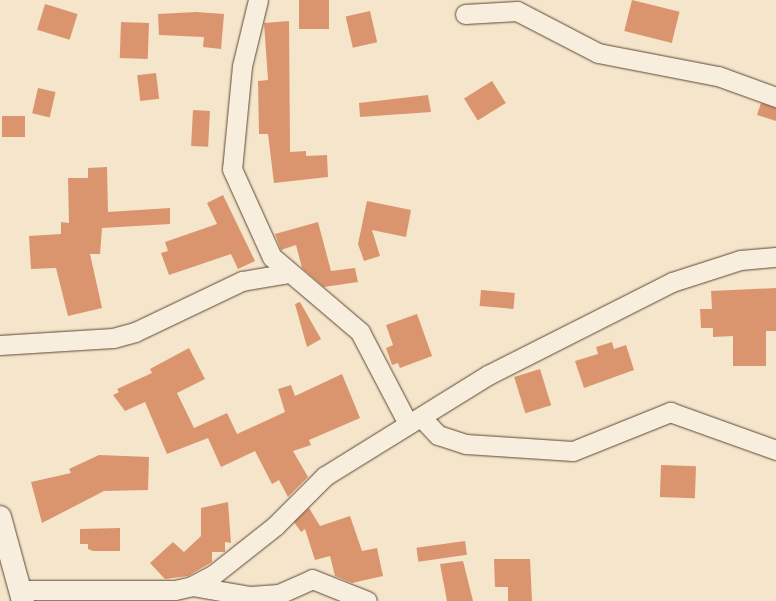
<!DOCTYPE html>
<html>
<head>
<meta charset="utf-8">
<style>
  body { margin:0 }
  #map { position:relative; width:776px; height:601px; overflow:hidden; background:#f4e5cb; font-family:"Gentium Book Plus",serif }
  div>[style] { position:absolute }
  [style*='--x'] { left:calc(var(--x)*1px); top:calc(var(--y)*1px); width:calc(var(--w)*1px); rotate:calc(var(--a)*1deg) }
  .building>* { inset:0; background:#da956e; transform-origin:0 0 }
  .roads { filter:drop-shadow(0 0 1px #5f4633) drop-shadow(0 0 1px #5f4633) }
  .minor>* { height:19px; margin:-9.5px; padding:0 9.5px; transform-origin:9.5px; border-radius:9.5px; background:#f8eedd }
  .tertiary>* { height:22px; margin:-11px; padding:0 11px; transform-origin:11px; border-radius:11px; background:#f8eedd }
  span { translate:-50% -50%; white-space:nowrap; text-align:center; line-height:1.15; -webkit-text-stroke:3px #f8eedd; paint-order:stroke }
</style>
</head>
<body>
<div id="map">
  <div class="building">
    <i style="left:299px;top:0;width:30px;height:29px"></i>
    <i style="left:632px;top:0;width:49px;height:32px;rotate:14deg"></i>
    <i style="left:45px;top:4px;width:34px;height:27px;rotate:17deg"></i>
    <i style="left:370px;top:11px;width:32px;height:25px;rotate:77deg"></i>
    <i style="clip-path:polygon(196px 12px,224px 14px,221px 49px,203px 47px,204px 37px,159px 35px,158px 14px)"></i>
    <i style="clip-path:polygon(289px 21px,290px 152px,306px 151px,306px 156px,327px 155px,328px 177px,274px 183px,268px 134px,259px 134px,258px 81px,268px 80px,264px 23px)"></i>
    <i style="left:121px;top:22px;width:28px;height:36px;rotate:2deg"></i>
    <i style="left:156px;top:73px;width:26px;height:19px;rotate:83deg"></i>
    <i style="left:492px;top:81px;width:26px;height:33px;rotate:58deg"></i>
    <i style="left:38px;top:88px;width:18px;height:26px;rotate:13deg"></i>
    <i style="clip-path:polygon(428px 95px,431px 112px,360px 117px,359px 103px)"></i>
    <i style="clip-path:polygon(761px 103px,776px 108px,776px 121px,757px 115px)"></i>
    <i style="left:193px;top:110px;width:17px;height:36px;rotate:3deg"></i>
    <i style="left:2px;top:116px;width:23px;height:21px"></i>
    <i style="clip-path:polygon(107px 167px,108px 212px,170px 208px,170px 224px,102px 228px,100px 254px,90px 254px,102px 308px,68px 316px,56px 268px,31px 269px,29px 236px,61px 234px,61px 222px,69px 223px,68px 178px,88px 178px,88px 168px)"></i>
    <i style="clip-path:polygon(223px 195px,255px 261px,238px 269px,231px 254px,169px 275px,161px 253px,168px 251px,165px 242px,217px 224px,207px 203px)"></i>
    <i style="clip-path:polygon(367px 201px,411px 210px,406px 237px,372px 230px,380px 256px,364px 261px,358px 244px)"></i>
    <i style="clip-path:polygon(318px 222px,331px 271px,355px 268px,358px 282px,324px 287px,302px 268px,296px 245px,281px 250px,275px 234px)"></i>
    <i style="clip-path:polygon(776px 288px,776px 331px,766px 331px,766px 366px,733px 366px,733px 336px,713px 337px,713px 328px,701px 328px,700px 309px,712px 309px,711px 291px)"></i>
    <i style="left:481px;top:290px;width:34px;height:16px;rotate:5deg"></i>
    <i style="clip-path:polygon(300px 302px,321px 339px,307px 347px,295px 304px)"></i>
    <i style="clip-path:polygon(417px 314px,432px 356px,400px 368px,398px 363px,392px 365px,386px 348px,393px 345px,386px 325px)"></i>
    <i style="clip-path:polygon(612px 342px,614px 349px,626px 345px,634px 370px,584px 388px,575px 361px,598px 354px,596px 347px)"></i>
    <i style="clip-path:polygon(189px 348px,205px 379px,177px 393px,194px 428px,227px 413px,237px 434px,285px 412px,278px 389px,291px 385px,295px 396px,342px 374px,360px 418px,309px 440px,311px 445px,293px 451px,308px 477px,288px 497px,279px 480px,272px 484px,255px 451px,221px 467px,208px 438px,167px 454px,145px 402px,125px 411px,113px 395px,119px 392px,117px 389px,152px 373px,150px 369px)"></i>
    <i style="left:540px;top:369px;width:38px;height:27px;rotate:73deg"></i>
    <i style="clip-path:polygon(99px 455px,149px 457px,148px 490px,104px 491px,42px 523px,31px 482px,71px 473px,69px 469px)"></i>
    <i style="left:661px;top:465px;width:35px;height:32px;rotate:2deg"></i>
    <i style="clip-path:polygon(228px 502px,231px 543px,225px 542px,225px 552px,212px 552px,212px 562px,188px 576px,165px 579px,150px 563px,173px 542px,184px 552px,201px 536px,201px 508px)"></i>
    <i style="clip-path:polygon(309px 508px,320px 526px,350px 516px,362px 551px,377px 548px,383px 576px,352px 583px,335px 576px,330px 556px,315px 560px,305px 529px,301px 532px,294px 522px)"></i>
    <i style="clip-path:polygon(120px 528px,120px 551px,93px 551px,88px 549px,88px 544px,80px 544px,80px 529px)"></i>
    <i style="left:465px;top:541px;width:14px;height:49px;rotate:82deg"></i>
    <i style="clip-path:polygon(494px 559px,530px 559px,532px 601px,508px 601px,508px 587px,495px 587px)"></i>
    <i style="clip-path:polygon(463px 561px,473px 601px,447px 601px,440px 564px)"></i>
  </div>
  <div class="roads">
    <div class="minor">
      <i style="--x:258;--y:0;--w:68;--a:103.6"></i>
      <i style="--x:242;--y:66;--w:103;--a:95.5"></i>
      <i style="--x:232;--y:169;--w:97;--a:65.6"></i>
      <i style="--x:272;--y:257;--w:116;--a:40.4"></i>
      <i style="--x:360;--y:332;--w:104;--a:62.4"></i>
      <i style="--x:465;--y:14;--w:52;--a:-3.3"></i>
      <i style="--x:517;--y:11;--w:91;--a:27.4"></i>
      <i style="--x:598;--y:53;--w:122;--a:10.9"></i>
      <i style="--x:718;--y:76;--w:62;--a:19.9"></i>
      <i style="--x:0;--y:345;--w:113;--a:-3.5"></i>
      <i style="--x:113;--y:338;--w:23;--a:-15"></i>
      <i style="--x:135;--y:332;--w:119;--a:-25.5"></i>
      <i style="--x:242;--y:281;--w:48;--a:-9.7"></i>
      <i style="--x:421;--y:417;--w:25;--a:47"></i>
      <i style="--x:438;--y:435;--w:29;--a:18"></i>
      <i style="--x:466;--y:444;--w:107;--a:3.7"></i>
      <i style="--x:573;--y:451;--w:105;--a:-21.9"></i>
      <i style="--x:670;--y:412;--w:113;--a:19.7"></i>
      <i style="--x:192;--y:586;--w:59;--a:9.8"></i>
      <i style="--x:250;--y:596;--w:29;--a:-4"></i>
      <i style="--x:279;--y:594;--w:36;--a:-24"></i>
      <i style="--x:312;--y:579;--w:59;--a:21.8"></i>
      <i style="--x:19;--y:590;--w:156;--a:0"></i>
      <i style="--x:175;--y:590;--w:17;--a:-13"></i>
      <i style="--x:192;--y:586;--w:24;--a:-28"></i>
      <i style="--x:213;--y:575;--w:79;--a:-38.3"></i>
      <i style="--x:275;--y:526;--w:71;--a:-45"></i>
      <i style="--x:325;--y:476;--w:192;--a:-31.8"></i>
      <i style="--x:488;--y:375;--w:206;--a:-26.8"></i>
      <i style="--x:672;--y:282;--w:71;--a:-17.9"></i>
      <i style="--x:740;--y:260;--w:36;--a:-5"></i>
    </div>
    <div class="tertiary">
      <i style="--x:0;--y:517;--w:87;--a:74.7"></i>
    </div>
  </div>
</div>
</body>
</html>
